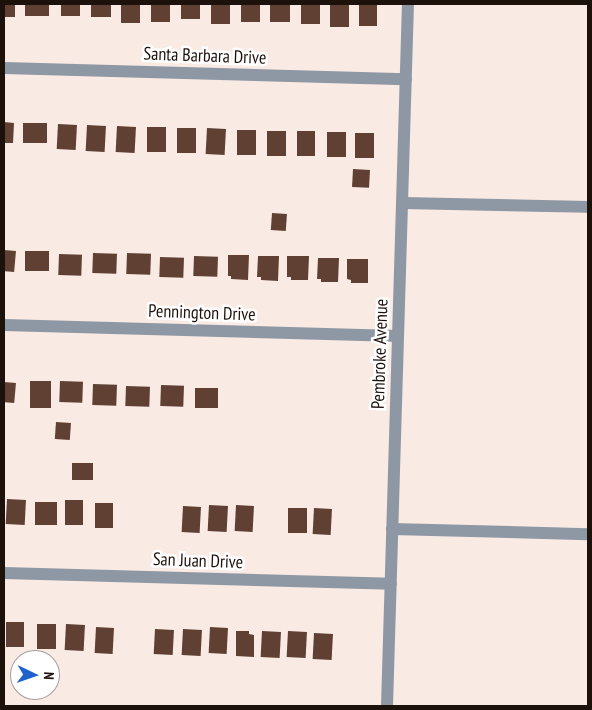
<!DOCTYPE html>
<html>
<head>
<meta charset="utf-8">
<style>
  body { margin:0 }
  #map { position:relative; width:592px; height:710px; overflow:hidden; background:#f9eae3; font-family:"PT Sans Narrow",sans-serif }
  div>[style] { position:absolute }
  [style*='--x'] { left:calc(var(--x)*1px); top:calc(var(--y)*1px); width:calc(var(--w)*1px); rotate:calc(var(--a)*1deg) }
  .building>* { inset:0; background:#5f4033; transform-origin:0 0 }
  .minor>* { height:12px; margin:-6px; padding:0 6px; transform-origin:6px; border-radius:6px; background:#8e97a4 }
  .tertiary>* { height:12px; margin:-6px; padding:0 6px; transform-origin:6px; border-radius:6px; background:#8e97a4 }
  span { translate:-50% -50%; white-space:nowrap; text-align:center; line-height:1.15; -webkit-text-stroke:5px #fff; paint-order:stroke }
  .street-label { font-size:18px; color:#1d110b }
  .frame { position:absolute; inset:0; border:5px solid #1d110b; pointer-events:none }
  .north { position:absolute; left:10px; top:650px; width:50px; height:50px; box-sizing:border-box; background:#fff; border:1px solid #a5a09d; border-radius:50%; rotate:93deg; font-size:14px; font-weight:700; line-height:20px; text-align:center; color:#1d110b }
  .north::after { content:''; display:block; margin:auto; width:18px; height:22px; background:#1e62cd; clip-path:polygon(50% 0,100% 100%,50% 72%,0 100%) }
</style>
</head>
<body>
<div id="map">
  <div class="building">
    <i style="left:4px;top:4px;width:11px;height:13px"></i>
    <i style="left:25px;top:4px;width:24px;height:12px"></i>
    <i style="left:61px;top:4px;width:19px;height:12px"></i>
    <i style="left:91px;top:4px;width:20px;height:13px"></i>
    <i style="left:121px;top:4px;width:19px;height:19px"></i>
    <i style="left:151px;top:4px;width:19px;height:18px"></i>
    <i style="left:181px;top:4px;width:19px;height:15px"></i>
    <i style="left:211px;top:4px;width:19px;height:20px"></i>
    <i style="left:241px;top:4px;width:19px;height:18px"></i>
    <i style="left:270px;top:4px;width:20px;height:18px"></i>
    <i style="left:301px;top:4px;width:19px;height:20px"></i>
    <i style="left:330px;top:4px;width:19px;height:23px"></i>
    <i style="left:359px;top:4px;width:18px;height:22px"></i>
    <i style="clip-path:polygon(4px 122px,14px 123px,13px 143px,4px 143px)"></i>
    <i style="left:23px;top:123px;width:24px;height:20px"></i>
    <i style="left:58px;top:124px;width:19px;height:25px;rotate:3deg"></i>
    <i style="left:87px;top:125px;width:19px;height:26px;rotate:3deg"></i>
    <i style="left:117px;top:126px;width:19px;height:26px;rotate:3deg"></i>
    <i style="left:147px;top:127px;width:19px;height:25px"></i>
    <i style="left:177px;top:128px;width:19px;height:25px"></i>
    <i style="left:207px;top:128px;width:19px;height:26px;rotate:3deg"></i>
    <i style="left:237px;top:130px;width:19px;height:25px"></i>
    <i style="left:267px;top:131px;width:19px;height:25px"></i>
    <i style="left:297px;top:131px;width:18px;height:25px"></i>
    <i style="left:327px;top:132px;width:19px;height:25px"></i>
    <i style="left:355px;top:133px;width:19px;height:25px"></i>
    <i style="left:353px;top:169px;width:17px;height:18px;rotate:3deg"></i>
    <i style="left:272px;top:213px;width:15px;height:17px;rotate:4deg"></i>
    <i style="left:4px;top:250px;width:12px;height:21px;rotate:5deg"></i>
    <i style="left:25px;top:251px;width:24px;height:20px"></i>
    <i style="left:93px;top:253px;width:24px;height:20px;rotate:2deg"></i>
    <i style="left:127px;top:253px;width:24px;height:21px;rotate:2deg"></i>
    <i style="left:59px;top:254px;width:23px;height:21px;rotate:2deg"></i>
    <i style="clip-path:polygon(228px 255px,249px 255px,248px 280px,231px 279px,231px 276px,228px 276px)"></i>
    <i style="left:194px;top:256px;width:24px;height:20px;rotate:2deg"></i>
    <i style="clip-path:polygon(258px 256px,279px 256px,278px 281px,261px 280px,261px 277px,257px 277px)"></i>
    <i style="clip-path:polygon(287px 256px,309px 256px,308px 280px,291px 280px,291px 277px,287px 277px)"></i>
    <i style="left:160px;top:257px;width:24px;height:20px;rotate:2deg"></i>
    <i style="clip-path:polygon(318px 258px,339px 258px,338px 282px,321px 282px,321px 279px,317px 279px)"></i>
    <i style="clip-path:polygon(347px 259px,368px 259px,368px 283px,351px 283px,351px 280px,347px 279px)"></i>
    <i style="left:30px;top:381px;width:21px;height:27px"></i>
    <i style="left:60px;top:381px;width:23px;height:21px;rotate:2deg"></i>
    <i style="left:4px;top:382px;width:12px;height:20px;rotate:5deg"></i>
    <i style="left:93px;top:384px;width:24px;height:21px;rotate:2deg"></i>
    <i style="left:161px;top:385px;width:23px;height:21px;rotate:2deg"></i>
    <i style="left:126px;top:386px;width:24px;height:20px;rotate:2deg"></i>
    <i style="left:195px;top:388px;width:23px;height:20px"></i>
    <i style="left:56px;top:422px;width:15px;height:17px;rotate:4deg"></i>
    <i style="left:72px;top:463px;width:21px;height:17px"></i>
    <i style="left:7px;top:499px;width:19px;height:25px;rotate:3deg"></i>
    <i style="left:65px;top:500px;width:18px;height:25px"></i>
    <i style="left:35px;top:502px;width:22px;height:23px"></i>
    <i style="left:95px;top:503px;width:18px;height:25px"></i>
    <i style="left:209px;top:505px;width:19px;height:26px;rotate:3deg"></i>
    <i style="left:236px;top:505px;width:18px;height:26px;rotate:3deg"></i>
    <i style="left:183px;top:506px;width:18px;height:26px;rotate:3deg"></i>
    <i style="left:288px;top:508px;width:19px;height:25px"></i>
    <i style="left:314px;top:508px;width:18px;height:26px;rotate:3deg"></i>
    <i style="left:6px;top:622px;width:18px;height:25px"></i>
    <i style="left:37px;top:624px;width:19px;height:25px"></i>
    <i style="left:66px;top:624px;width:19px;height:26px;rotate:3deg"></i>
    <i style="left:96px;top:627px;width:18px;height:26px;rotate:3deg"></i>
    <i style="left:210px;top:627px;width:18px;height:26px;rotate:3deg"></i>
    <i style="left:155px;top:629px;width:19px;height:25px;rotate:3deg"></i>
    <i style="left:183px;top:629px;width:19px;height:26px;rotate:3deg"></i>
    <i style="clip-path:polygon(236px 631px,249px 631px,249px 634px,254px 635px,254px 657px,236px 656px)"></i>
    <i style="left:262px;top:631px;width:19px;height:26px;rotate:3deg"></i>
    <i style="left:288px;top:631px;width:19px;height:26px;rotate:3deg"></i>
    <i style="left:314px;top:633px;width:19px;height:26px;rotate:3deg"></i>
  </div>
  <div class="minor">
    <i style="--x:4;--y:68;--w:402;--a:1.6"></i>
    <i style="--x:403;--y:203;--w:185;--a:1.2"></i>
    <i style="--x:4;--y:325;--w:394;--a:1.6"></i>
    <i style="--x:392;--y:529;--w:196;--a:1.5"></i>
    <i style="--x:4;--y:573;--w:387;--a:1.6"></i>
  </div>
  <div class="tertiary">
    <i style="--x:387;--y:706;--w:702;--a:-88.29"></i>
  </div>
  <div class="street-label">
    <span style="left:205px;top:56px;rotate:2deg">Santa Barbara Drive</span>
    <span style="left:202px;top:313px;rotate:2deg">Pennington Drive</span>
    <span style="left:380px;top:354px;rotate:-88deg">Pembroke Avenue</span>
    <span style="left:198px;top:561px;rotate:2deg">San Juan Drive</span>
  </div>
  <div class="frame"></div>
  <div class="north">N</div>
</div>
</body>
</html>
